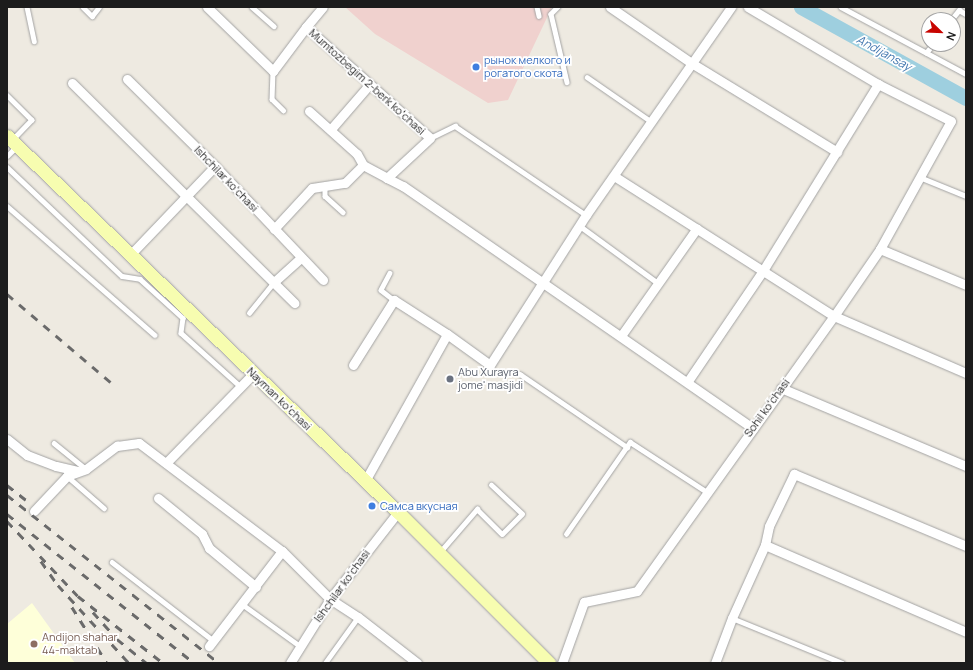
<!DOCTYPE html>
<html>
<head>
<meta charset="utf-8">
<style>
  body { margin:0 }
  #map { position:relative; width:973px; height:670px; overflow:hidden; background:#eeeae1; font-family:Manrope,sans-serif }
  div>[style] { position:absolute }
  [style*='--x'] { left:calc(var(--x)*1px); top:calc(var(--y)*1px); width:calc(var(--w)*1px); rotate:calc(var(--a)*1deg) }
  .commercial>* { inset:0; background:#f0d1ce }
  .education>* { inset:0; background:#feffd9 }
  .river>* { height:15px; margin:-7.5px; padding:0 7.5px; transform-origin:7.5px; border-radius:7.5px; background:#9ecfdf }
  .roads { filter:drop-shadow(0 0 1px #a3a3a3) drop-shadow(0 0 1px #a3a3a3) }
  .lane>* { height:4.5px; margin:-2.25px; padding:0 2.25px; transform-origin:2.25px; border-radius:2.25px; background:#fff }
  .street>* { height:9px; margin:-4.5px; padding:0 4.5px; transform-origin:4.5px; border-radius:4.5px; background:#fff }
  .secondary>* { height:13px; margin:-6.5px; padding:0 6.5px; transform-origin:6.5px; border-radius:6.5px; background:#f7fdb0 }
  .rail>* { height:2.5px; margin-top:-1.25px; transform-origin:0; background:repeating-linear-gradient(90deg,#6a6a6a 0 8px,transparent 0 16px) }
  .dots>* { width:11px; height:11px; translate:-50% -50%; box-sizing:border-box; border:2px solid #fff; border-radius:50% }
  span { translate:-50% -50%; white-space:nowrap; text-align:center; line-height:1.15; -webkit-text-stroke:3.5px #fff; paint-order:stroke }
  .shop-label { font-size:11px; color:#366cbe }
  .left { translate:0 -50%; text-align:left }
  .street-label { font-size:11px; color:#1c1c1c }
  .worship-label { font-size:11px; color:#5b616d }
  .education-label { font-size:11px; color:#785e54 }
  .water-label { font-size:12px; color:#4478b0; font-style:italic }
  .frame { position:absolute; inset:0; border:8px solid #1c1c1c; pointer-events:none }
  .north { position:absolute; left:921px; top:12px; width:40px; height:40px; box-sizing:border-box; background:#fff; border:1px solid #a4a4a4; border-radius:50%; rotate:113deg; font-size:11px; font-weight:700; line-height:16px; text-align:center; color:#1c1c1c }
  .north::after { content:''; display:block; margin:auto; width:14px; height:18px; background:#c80400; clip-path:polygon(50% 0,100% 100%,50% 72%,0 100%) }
</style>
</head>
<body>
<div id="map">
  <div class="commercial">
    <i style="clip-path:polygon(345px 7px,552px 7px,508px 100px,488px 103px,375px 34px)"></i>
  </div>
  <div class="education">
    <i style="clip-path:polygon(32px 603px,75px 663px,7px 663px,7px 624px)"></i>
  </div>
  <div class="river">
    <i style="--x:801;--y:7;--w:188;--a:28.9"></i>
  </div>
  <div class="roads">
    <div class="lane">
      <i style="--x:27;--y:7;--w:35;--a:78"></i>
      <i style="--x:83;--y:7;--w:13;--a:45"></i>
      <i style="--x:92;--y:16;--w:11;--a:-52"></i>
      <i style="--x:252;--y:7;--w:29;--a:41"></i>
      <i style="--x:537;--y:7;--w:9;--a:77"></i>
      <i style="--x:558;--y:7;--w:10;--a:135"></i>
      <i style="--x:551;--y:14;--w:70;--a:76.8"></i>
      <i style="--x:841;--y:7;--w:142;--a:28.2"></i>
      <i style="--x:951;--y:20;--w:13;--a:-51"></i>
      <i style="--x:959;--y:10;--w:8;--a:30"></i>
      <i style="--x:926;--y:53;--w:11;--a:-52"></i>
      <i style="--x:273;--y:71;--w:28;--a:92"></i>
      <i style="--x:272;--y:99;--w:16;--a:45"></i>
      <i style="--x:587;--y:77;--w:79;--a:34.7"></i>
      <i style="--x:7;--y:95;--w:35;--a:45"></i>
      <i style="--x:32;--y:120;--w:28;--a:134"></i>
      <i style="--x:430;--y:138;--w:28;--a:-26"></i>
      <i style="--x:455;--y:126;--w:158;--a:34.2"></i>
      <i style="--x:7;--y:156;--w:13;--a:-45"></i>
      <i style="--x:7;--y:167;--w:158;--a:43.5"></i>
      <i style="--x:122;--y:276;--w:18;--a:9"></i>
      <i style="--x:140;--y:279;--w:58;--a:42.2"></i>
      <i style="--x:183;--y:318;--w:15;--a:98"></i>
      <i style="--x:181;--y:333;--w:81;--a:42"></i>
      <i style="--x:922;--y:178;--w:48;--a:22.2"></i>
      <i style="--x:325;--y:188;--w:8;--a:90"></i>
      <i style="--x:325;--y:196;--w:24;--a:42"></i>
      <i style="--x:7;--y:206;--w:196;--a:41.1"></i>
      <i style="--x:580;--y:226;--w:97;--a:36.2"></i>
      <i style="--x:390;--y:273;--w:19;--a:118"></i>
      <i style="--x:381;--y:290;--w:16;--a:38"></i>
      <i style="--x:249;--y:313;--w:40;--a:-51"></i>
      <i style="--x:520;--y:374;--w:130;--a:34.3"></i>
      <i style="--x:54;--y:443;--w:41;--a:39.1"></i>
      <i style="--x:67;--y:476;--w:49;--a:40.9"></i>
      <i style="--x:566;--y:534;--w:112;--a:-55.2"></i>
      <i style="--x:630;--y:442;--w:92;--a:33"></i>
      <i style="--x:440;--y:552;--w:57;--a:-49.3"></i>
      <i style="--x:477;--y:509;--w:35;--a:45"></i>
      <i style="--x:502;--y:534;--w:28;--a:-45"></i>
      <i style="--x:522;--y:514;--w:42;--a:-136.9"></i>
      <i style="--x:112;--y:562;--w:129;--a:37.8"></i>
      <i style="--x:242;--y:604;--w:72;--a:35.9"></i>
      <i style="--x:732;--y:618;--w:119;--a:22.2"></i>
      <i style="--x:325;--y:663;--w:57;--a:-54.3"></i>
    </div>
    <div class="street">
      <i style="--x:207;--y:7;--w:92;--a:44.1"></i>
      <i style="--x:273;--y:71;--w:55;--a:-53.1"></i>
      <i style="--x:306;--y:27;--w:166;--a:41.8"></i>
      <i style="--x:430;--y:138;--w:59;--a:137.1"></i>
      <i style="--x:387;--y:178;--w:18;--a:27"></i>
      <i style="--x:403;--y:186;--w:426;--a:34.7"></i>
      <i style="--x:610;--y:7;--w:101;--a:34.5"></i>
      <i style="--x:693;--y:64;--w:169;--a:31.4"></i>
      <i style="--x:306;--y:27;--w:26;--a:-50"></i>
      <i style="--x:127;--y:79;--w:124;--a:44.7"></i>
      <i style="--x:215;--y:166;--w:157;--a:46.5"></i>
      <i style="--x:72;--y:83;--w:313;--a:44.7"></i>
      <i style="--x:309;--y:111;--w:64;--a:41.9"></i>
      <i style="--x:357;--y:154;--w:13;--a:61"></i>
      <i style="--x:331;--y:129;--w:58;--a:-49.2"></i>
      <i style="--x:614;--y:176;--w:261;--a:32.5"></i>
      <i style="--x:834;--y:316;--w:144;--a:23.4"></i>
      <i style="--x:274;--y:229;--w:56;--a:-47.2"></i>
      <i style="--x:312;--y:188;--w:33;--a:-9"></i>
      <i style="--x:345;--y:183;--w:25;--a:-45"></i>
      <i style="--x:363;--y:165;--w:27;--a:28"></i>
      <i style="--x:880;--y:249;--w:93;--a:22.7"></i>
      <i style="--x:130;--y:255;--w:123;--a:-46.3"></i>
      <i style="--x:274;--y:282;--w:36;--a:-42"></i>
      <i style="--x:623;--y:333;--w:128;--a:-54.8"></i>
      <i style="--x:353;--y:365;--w:77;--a:-57.8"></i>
      <i style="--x:394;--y:300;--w:63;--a:32.7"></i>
      <i style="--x:447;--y:334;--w:53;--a:35.8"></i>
      <i style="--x:490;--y:365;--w:178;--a:-57.4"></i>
      <i style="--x:586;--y:215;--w:254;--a:-55.1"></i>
      <i style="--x:688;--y:381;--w:132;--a:-55.8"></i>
      <i style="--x:762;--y:272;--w:221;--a:-58.3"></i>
      <i style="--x:781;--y:388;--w:201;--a:22.9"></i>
      <i style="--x:7;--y:439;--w:26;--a:39"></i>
      <i style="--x:27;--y:455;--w:31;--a:21"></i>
      <i style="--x:56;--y:466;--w:23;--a:13"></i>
      <i style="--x:166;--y:463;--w:124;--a:-45.7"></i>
      <i style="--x:365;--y:481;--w:168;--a:-60.8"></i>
      <i style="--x:158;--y:498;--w:57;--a:39.3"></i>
      <i style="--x:202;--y:534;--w:16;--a:63"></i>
      <i style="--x:209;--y:548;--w:61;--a:39.7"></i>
      <i style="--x:34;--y:511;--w:48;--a:-46.7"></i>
      <i style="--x:67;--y:476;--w:20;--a:-20"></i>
      <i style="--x:86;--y:469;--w:39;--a:-37"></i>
      <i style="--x:117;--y:446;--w:22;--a:-8"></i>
      <i style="--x:139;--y:443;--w:179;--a:37.1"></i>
      <i style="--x:282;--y:551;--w:120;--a:127.5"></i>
      <i style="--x:765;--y:545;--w:219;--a:23.4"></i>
      <i style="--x:282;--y:551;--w:68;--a:45"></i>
      <i style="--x:330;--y:599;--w:33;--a:33"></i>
      <i style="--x:358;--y:617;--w:75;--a:37.9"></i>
      <i style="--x:290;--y:663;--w:75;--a:-58"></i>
      <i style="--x:330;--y:599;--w:110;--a:-52"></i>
      <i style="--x:562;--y:663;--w:65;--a:-70.2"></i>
      <i style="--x:584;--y:602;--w:54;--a:-11.7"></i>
      <i style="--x:637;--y:591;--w:338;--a:-54.4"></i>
      <i style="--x:834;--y:316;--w:81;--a:-55.5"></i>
      <i style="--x:880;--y:249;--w:146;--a:-61"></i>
      <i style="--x:951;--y:121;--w:82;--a:-153.1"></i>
      <i style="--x:878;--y:84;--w:151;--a:-149.4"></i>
      <i style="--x:715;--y:663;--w:48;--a:-69.3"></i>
      <i style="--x:732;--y:618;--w:80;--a:-65.7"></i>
      <i style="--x:765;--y:545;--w:19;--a:-78"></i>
      <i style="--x:769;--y:526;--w:58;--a:-64.3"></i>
      <i style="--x:794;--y:474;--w:186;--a:22.7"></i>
    </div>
    <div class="secondary">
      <i style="--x:7;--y:136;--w:542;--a:43.88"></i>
      <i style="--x:398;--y:512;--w:214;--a:45"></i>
    </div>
  </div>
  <div class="rail">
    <i style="--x:7;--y:294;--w:142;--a:40.4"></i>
    <i style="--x:7;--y:485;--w:24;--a:38"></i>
    <i style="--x:7;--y:495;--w:270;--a:38.4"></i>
    <i style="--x:7;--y:514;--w:239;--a:38.5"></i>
    <i style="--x:7;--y:521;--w:103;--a:46.6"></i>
    <i style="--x:78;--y:596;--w:108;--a:38.2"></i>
    <i style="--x:41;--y:561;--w:29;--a:55"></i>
    <i style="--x:58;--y:585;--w:105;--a:47.7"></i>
    <i style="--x:72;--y:607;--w:66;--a:58"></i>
    <i style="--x:93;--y:612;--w:36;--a:48"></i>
    <i style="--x:117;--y:639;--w:38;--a:39"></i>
  </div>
  <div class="dots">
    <i style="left:476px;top:67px;background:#3f7fe0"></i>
    <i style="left:450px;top:379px;background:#6b7280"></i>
    <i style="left:372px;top:506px;background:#3f7fe0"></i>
    <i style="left:34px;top:644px;background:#8d6e63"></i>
  </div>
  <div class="shop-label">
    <span class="left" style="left:484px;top:67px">рынок мелкого и<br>рогатого скота</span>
    <span class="left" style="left:380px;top:506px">Самса вкусная</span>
  </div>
  <div class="street-label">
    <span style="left:367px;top:82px;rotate:42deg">Mumtozbegim 2-berk koʻchasi</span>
    <span style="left:226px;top:179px;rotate:46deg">Ishchilar koʻchasi</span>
    <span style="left:279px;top:399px;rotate:44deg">Nayman koʻchasi</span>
    <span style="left:767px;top:408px;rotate:-54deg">Sohil koʻchasi</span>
    <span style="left:342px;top:586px;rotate:-54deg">Ishchilar koʻchasi</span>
  </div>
  <div class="worship-label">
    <span class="left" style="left:458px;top:379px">Abu Xurayra<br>jome' masjidi</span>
  </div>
  <div class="education-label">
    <span class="left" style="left:42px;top:644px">Andijon shahar<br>44-maktab</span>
  </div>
  <div class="water-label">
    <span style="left:884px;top:53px;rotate:29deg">Andijansay</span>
  </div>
  <div class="frame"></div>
  <div class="north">N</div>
</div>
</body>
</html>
